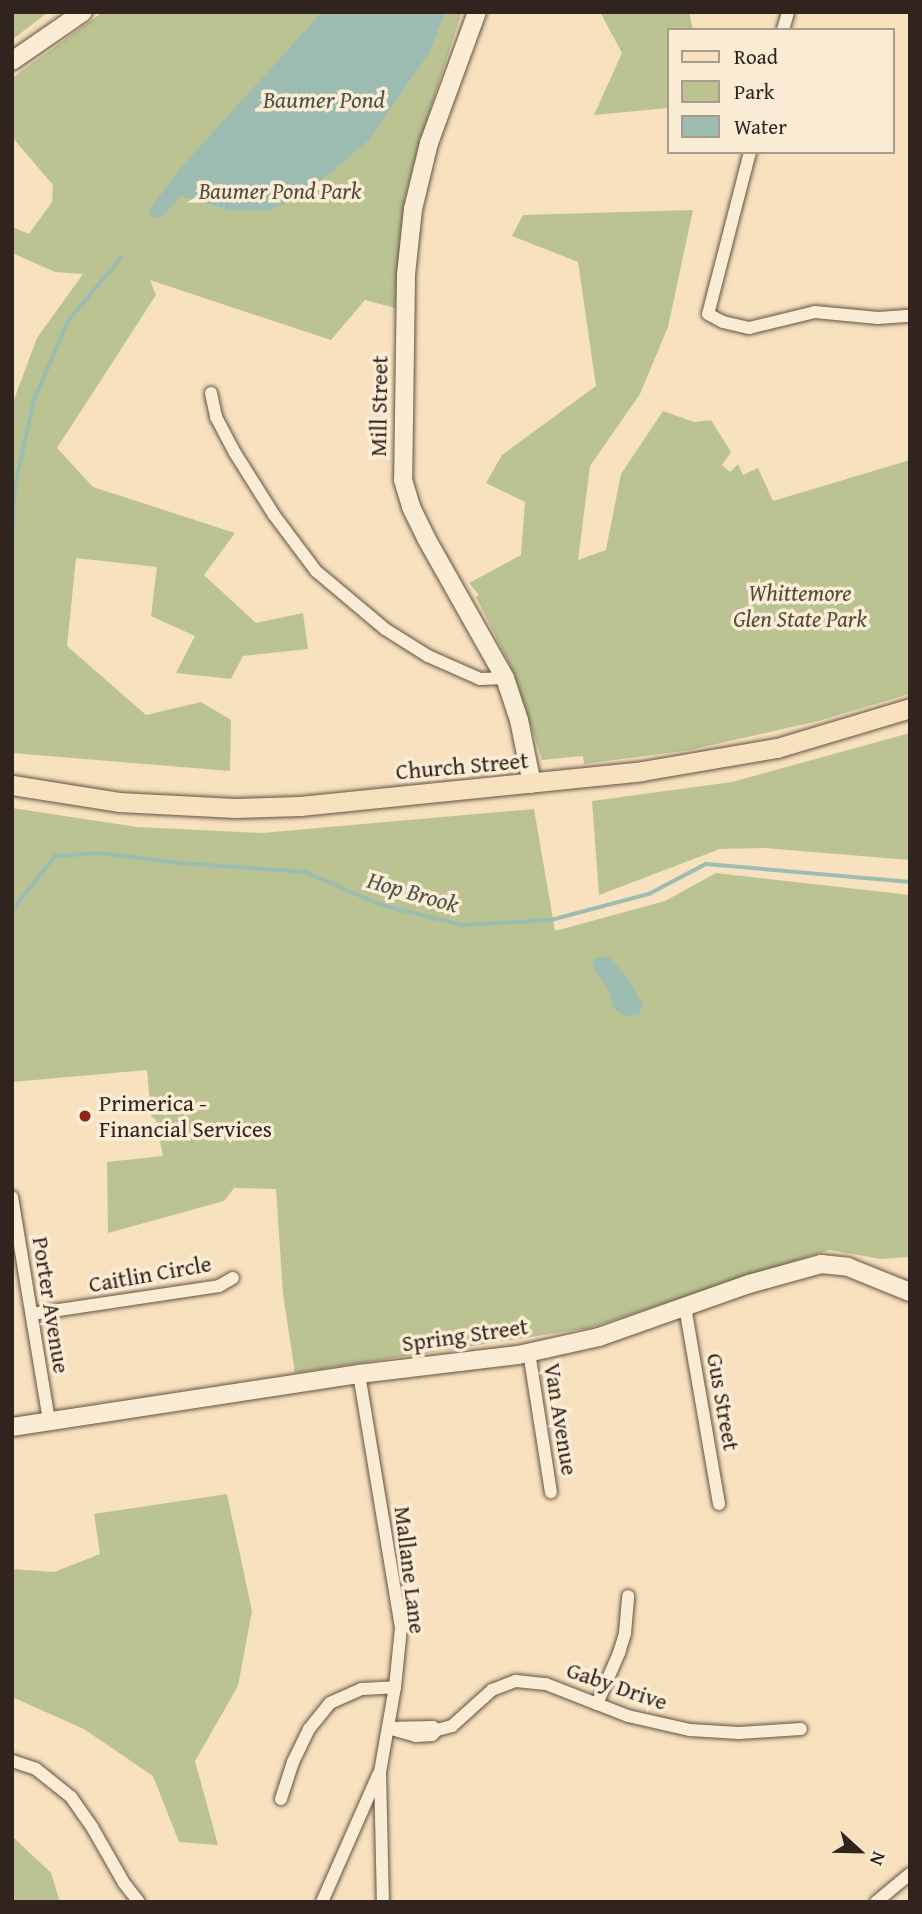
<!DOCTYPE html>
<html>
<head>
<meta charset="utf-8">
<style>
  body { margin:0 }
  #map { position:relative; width:922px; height:1914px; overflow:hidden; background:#f8e1be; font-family:"Gentium Book Plus",serif }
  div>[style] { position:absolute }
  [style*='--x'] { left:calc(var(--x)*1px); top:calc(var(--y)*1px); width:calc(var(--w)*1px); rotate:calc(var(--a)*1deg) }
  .green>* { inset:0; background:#bbc393 }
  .water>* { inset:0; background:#9dbdb3 }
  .stream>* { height:3.5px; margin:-1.75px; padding:0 1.75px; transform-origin:1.75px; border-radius:1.75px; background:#9dbdb3 }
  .roads { filter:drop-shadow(0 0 2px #635346) drop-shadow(0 0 2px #635346) }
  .street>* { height:12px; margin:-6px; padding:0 6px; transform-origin:6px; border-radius:6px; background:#faecd5 }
  .secondary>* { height:18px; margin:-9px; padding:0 9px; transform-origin:9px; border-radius:9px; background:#faecd5 }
  .primary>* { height:19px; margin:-9.5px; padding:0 9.5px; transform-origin:9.5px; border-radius:9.5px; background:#f8e1be }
  .dots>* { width:19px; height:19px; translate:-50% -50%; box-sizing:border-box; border:4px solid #faecd5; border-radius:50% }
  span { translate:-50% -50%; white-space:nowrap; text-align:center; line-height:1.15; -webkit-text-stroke:7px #faecd5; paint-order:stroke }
  .park-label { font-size:23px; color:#544c3b; font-style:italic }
  .street-label { font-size:23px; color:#31241e }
  .poi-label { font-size:23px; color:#31241e }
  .left { translate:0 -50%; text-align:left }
  .water-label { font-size:24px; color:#51524b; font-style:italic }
  .frame { position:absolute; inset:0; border:14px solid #31241e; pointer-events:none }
  .legend { position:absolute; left:667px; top:28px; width:228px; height:126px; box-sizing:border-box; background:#faecd5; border:2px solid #aa9c8c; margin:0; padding:9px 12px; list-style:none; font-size:21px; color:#31241e }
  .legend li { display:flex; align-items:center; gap:14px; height:35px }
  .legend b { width:35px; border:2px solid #aa9c8c }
  .north { position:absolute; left:824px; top:1816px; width:70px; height:70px; -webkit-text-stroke:5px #faecd5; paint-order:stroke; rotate:112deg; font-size:19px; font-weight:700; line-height:28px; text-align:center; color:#31241e }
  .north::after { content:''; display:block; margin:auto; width:24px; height:32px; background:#31241e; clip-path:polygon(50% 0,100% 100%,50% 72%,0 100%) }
</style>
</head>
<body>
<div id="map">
  <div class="green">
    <i style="clip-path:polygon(12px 12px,46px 12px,47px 13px,12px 40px)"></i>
    <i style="clip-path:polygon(103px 12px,462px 12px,421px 137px,405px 198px,395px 308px,365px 300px,331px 340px,150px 280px,156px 295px,57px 448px,93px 487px,235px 533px,204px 575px,256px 623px,303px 613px,308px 649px,243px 656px,231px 679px,176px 673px,195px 636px,151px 616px,157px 567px,76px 558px,67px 646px,146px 715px,201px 702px,231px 720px,230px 771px,12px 753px,12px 405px,37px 338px,83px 274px,55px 272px,12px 253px,12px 227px,29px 234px,52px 202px,53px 185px,12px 137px,12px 78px)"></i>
    <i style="clip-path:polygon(600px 12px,689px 12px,693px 30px,668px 30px,668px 108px,594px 115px,622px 53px)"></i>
    <i style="clip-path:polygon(693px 210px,668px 327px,640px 394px,590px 466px,578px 560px,606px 550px,621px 474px,663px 411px,694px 422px,711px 420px,731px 452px,722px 465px,730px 472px,738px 464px,743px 475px,758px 468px,773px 501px,910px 460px,910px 694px,818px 721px,690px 750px,584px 764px,583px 756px,542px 760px,514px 673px,476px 597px,479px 595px,469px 583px,521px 555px,525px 502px,486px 483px,502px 455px,596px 386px,578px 262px,512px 236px,523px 215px)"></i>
    <i style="clip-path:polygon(910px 733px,910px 860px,764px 848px,720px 849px,599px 895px,592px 801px,732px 782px)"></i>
    <i style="clip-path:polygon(12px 808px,137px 827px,262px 833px,534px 809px,555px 931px,665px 901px,716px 873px,910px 895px,910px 1257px,881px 1259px,829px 1250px,589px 1328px,295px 1373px,283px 1294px,276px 1189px,234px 1188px,224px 1201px,108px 1233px,107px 1162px,163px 1156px,156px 1120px,151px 1116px,147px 1070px,12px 1082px)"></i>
    <i style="clip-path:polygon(227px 1494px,252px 1611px,238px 1686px,195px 1761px,218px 1845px,179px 1842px,153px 1776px,84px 1729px,12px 1697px,12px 1569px,54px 1572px,100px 1554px,94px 1514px)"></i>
    <i style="clip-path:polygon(12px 1836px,51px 1873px,60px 1902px,12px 1902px)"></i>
  </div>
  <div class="water">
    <i style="clip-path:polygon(322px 12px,445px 12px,429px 53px,368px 141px,303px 196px,270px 210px,233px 211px,181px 196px,161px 217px,152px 217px,149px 213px,152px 206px,184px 164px)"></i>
    <i style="clip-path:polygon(601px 957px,610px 957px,628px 979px,643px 1005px,639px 1015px,624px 1016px,613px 1008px,608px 989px,592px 967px,594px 960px)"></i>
  </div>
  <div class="stream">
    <i style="--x:12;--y:540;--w:54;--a:-86.8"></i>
    <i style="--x:15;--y:486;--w:88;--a:-77.5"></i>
    <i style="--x:34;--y:400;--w:86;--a:-66.7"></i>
    <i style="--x:68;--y:321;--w:82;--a:-49.9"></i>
    <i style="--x:12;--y:911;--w:70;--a:-52"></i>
    <i style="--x:55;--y:856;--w:45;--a:-3.8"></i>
    <i style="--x:100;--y:853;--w:81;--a:7.1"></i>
    <i style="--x:180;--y:863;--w:126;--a:4.1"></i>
    <i style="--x:306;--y:872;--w:82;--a:23.7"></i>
    <i style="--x:381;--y:905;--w:83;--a:13.9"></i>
    <i style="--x:462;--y:925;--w:89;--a:-3.2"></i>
    <i style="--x:551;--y:920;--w:101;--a:-14.9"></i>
    <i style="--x:649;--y:894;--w:64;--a:-27.8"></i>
    <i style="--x:706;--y:864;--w:205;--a:5"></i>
  </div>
  <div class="roads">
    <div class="street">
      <i style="--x:783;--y:30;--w:19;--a:-74"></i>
      <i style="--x:750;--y:152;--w:167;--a:104.5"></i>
      <i style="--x:708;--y:314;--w:17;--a:28"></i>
      <i style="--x:723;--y:322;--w:27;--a:13"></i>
      <i style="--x:749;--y:328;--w:68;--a:-13.6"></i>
      <i style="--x:815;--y:312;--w:63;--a:5.4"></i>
      <i style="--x:878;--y:318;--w:32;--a:-4"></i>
      <i style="--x:211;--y:393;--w:25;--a:78"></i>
      <i style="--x:216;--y:417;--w:41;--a:62.2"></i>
      <i style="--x:235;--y:453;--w:73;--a:57.8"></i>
      <i style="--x:274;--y:515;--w:70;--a:53.1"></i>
      <i style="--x:316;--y:571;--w:90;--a:40"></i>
      <i style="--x:385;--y:629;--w:51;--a:32.1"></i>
      <i style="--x:428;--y:656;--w:57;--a:23.9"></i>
      <i style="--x:480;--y:679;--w:25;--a:-2"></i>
      <i style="--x:12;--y:1197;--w:227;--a:80.6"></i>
      <i style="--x:685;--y:1307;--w:200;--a:80.2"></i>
      <i style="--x:32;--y:1314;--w:189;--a:-8.5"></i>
      <i style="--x:219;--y:1286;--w:16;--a:-30"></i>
      <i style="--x:529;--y:1352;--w:142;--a:81.1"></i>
      <i style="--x:359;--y:1374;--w:257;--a:80.6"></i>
      <i style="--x:401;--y:1628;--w:59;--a:95.8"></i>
      <i style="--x:395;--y:1687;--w:86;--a:100"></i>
      <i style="--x:380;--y:1772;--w:130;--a:88.7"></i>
      <i style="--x:597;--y:1704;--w:56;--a:-66.7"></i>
      <i style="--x:619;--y:1653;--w:21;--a:-73"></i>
      <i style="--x:625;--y:1633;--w:37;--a:-85"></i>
      <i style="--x:433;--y:1727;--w:5;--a:37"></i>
      <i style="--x:437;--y:1730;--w:7;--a:135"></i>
      <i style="--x:432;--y:1735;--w:16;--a:176"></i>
      <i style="--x:416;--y:1736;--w:29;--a:-164"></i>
      <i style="--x:388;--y:1728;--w:45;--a:-1.3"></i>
      <i style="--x:437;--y:1730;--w:16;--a:-15"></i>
      <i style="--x:452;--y:1726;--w:54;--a:-42"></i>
      <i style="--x:492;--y:1690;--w:26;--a:-21"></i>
      <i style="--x:516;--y:1681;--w:30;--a:6"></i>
      <i style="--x:546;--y:1684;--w:88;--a:21.3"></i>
      <i style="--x:628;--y:1716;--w:64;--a:12.7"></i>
      <i style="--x:690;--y:1730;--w:49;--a:3.5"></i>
      <i style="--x:739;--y:1733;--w:62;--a:-3.7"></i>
      <i style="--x:12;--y:1761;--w:25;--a:18"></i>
      <i style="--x:36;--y:1769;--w:45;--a:38.7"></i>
      <i style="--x:71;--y:1797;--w:37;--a:55"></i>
      <i style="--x:92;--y:1827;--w:64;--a:60.3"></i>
      <i style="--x:124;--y:1883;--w:24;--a:52"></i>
      <i style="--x:281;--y:1799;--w:39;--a:-72"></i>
      <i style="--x:293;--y:1762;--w:37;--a:-64"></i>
      <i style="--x:309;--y:1729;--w:33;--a:-51"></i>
      <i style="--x:330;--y:1703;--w:35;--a:-24"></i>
      <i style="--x:362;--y:1689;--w:33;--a:-3"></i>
      <i style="--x:322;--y:1902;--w:139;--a:-66.2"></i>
      <i style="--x:876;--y:1902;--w:44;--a:-39.5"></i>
    </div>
    <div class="secondary">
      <i style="--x:477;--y:12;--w:140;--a:110.1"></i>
      <i style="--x:429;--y:143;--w:68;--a:103.6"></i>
      <i style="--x:413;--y:209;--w:66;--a:96.1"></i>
      <i style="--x:406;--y:275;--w:205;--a:90.8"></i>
      <i style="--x:403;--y:480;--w:28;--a:73"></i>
      <i style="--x:411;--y:507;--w:34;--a:64"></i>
      <i style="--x:426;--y:538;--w:161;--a:60.6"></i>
      <i style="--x:505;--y:678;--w:44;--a:71.6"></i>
      <i style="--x:519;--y:720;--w:65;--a:78.5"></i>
      <i style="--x:12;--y:61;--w:86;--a:-34.6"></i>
      <i style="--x:12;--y:1427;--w:351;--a:-8.7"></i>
      <i style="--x:359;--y:1374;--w:160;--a:-6.8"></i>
      <i style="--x:518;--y:1355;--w:83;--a:-12.5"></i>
      <i style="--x:599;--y:1337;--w:159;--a:-19.5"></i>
      <i style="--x:749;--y:1284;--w:75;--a:-15.5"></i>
      <i style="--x:821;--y:1264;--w:27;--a:6"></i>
      <i style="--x:848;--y:1267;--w:67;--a:22"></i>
    </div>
    <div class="primary">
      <i style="--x:12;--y:785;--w:108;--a:9"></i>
      <i style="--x:119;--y:802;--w:116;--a:3"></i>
      <i style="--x:235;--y:808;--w:65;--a:-1.8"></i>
      <i style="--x:300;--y:806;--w:344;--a:-5.8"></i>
      <i style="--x:642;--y:771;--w:137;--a:-9.7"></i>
      <i style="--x:777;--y:748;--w:139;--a:-16.7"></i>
    </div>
  </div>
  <div class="dots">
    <i style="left:85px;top:1116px;background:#8f2418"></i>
  </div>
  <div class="park-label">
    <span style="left:280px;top:191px">Baumer Pond Park</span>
    <span style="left:800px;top:606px">Whittemore<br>Glen State Park</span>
  </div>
  <div class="street-label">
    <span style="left:379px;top:406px;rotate:-89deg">Mill Street</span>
    <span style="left:462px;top:766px;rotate:-5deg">Church Street</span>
    <span style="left:150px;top:1274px;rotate:-10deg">Caitlin Circle</span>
    <span style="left:51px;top:1305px;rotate:81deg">Porter Avenue</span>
    <span style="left:465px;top:1335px;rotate:-8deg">Spring Street</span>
    <span style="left:723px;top:1402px;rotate:80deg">Gus Street</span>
    <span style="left:561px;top:1419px;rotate:81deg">Van Avenue</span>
    <span style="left:410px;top:1570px;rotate:83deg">Mallane Lane</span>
    <span style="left:617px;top:1686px;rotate:19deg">Gaby Drive</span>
  </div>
  <div class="poi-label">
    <span class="left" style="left:99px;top:1116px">Primerica -<br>Financial Services</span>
  </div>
  <div class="water-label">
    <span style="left:324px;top:100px">Baumer Pond</span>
    <span style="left:413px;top:892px;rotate:16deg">Hop Brook</span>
  </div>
  <div class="frame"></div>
  <ul class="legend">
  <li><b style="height:9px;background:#f8e1be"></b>Road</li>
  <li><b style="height:19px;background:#bbc393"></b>Park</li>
  <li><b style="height:19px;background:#9dbdb3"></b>Water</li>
  </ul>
  <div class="north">N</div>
</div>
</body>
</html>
